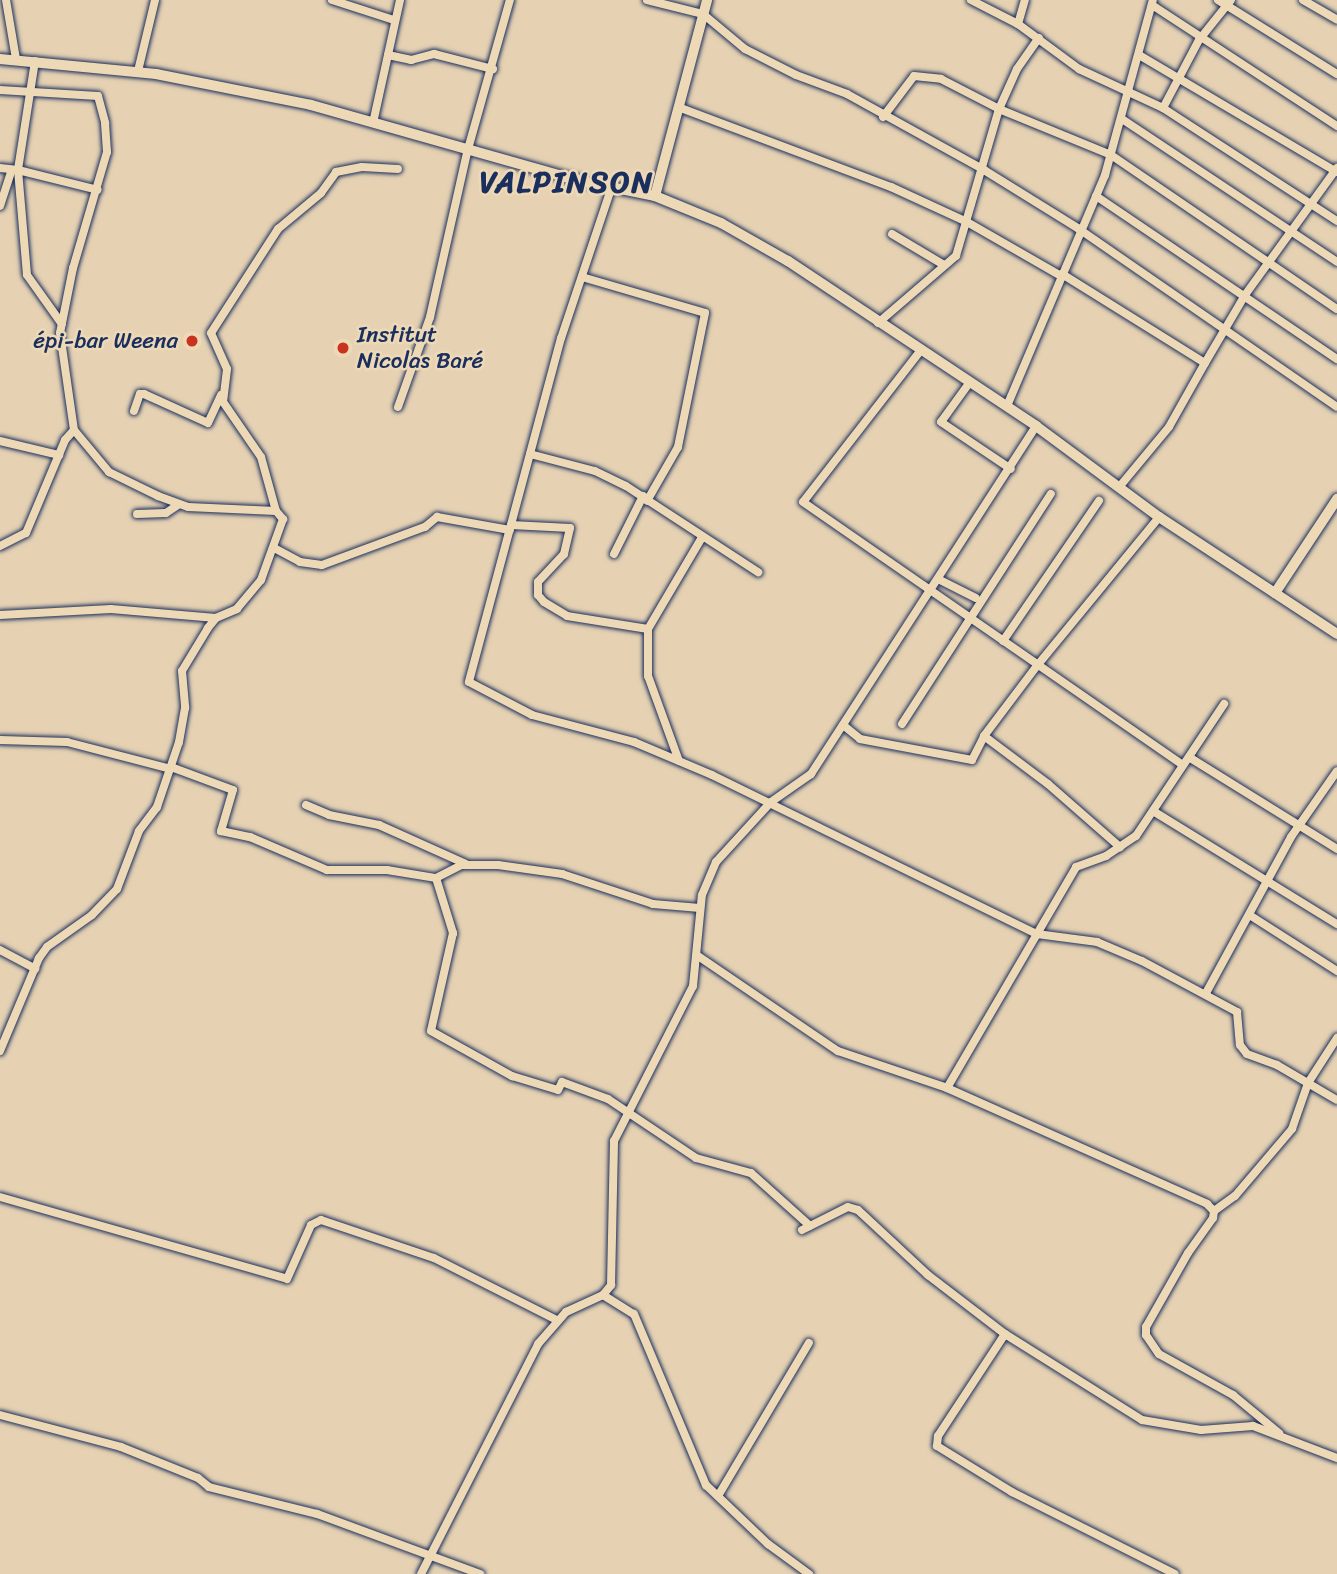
<!DOCTYPE html>
<html>
<head>
<meta charset="utf-8">
<style>
  body { margin:0 }
  #map { position:relative; width:1337px; height:1574px; overflow:hidden; background:#e6d2b3; font-family:Sriracha,sans-serif }
  div>[style] { position:absolute }
  [style*='--x'] { left:calc(var(--x)*1px); top:calc(var(--y)*1px); width:calc(var(--w)*1px); rotate:calc(var(--a)*1deg) }
  .roads { filter:drop-shadow(0 0 2px #1b2f5e) drop-shadow(0 0 2px #1b2f5e) }
  .minor>* { height:8px; margin:-4px; padding:0 4px; transform-origin:4px; border-radius:4px; background:#eed9b7 }
  .tertiary>* { height:10px; margin:-5px; padding:0 5px; transform-origin:5px; border-radius:5px; background:#eed9b7 }
  .secondary>* { height:10px; margin:-5px; padding:0 5px; transform-origin:5px; border-radius:5px; background:#eed9b7 }
  .dots>* { width:19px; height:19px; translate:-50% -50%; box-sizing:border-box; border:4px solid #eed9b7; border-radius:50% }
  span { translate:-50% -50%; white-space:nowrap; text-align:center; line-height:1.15; -webkit-text-stroke:5px #eed9b7; paint-order:stroke }
  .poi-label { font-size:23px; color:#1b2f5e }
  .left { translate:0 -50%; text-align:left }
  .right { translate:-100% -50%; text-align:right }
  .district-label { font-size:30px; color:#1b2f5e; font-weight:700; letter-spacing:2px }
</style>
</head>
<body>
<div id="map">
  <div class="roads">
    <div class="minor">
      <i style="--x:6;--y:0;--w:60;--a:80.4"></i>
      <i style="--x:332;--y:0;--w:65;--a:17.9"></i>
      <i style="--x:647;--y:0;--w:58;--a:14"></i>
      <i style="--x:703;--y:14;--w:55;--a:39.8"></i>
      <i style="--x:745;--y:49;--w:57;--a:27"></i>
      <i style="--x:796;--y:75;--w:54;--a:20.4"></i>
      <i style="--x:847;--y:94;--w:157;--a:29"></i>
      <i style="--x:984;--y:170;--w:112;--a:31.8"></i>
      <i style="--x:1079;--y:229;--w:313;--a:34.6"></i>
      <i style="--x:971;--y:0;--w:53;--a:27.1"></i>
      <i style="--x:1018;--y:24;--w:76;--a:36.4"></i>
      <i style="--x:1079;--y:69;--w:93;--a:24.9"></i>
      <i style="--x:1163;--y:108;--w:207;--a:33"></i>
      <i style="--x:1218;--y:0;--w:140;--a:31.9"></i>
      <i style="--x:1303;--y:0;--w:39;--a:30"></i>
      <i style="--x:1152;--y:5;--w:221;--a:33.2"></i>
      <i style="--x:1018;--y:24;--w:25;--a:-74"></i>
      <i style="--x:388;--y:55;--w:24;--a:12"></i>
      <i style="--x:411;--y:60;--w:24;--a:-15"></i>
      <i style="--x:434;--y:54;--w:61;--a:14.3"></i>
      <i style="--x:1139;--y:55;--w:230;--a:30.6"></i>
      <i style="--x:35;--y:61;--w:110;--a:98.9"></i>
      <i style="--x:18;--y:170;--w:82;--a:14"></i>
      <i style="--x:138;--y:71;--w:73;--a:-76.5"></i>
      <i style="--x:0;--y:90;--w:98;--a:3.5"></i>
      <i style="--x:98;--y:96;--w:28;--a:75"></i>
      <i style="--x:105;--y:123;--w:29;--a:86"></i>
      <i style="--x:107;--y:152;--w:121;--a:106.3"></i>
      <i style="--x:73;--y:268;--w:66;--a:101.3"></i>
      <i style="--x:60;--y:333;--w:98;--a:81.8"></i>
      <i style="--x:678;--y:107;--w:228;--a:20.6"></i>
      <i style="--x:891;--y:187;--w:84;--a:24.7"></i>
      <i style="--x:967;--y:222;--w:108;--a:29.9"></i>
      <i style="--x:1163;--y:108;--w:77;--a:-62.1"></i>
      <i style="--x:1199;--y:40;--w:51;--a:-51.3"></i>
      <i style="--x:883;--y:117;--w:51;--a:-52.9"></i>
      <i style="--x:914;--y:76;--w:27;--a:6"></i>
      <i style="--x:941;--y:79;--w:65;--a:27.3"></i>
      <i style="--x:999;--y:109;--w:121;--a:22.3"></i>
      <i style="--x:1111;--y:155;--w:273;--a:34.3"></i>
      <i style="--x:1122;--y:119;--w:258;--a:33.6"></i>
      <i style="--x:373;--y:123;--w:126;--a:-77.6"></i>
      <i style="--x:0;--y:168;--w:18;--a:6"></i>
      <i style="--x:18;--y:170;--w:105;--a:85.1"></i>
      <i style="--x:27;--y:275;--w:60;--a:54.5"></i>
      <i style="--x:612;--y:186;--w:160;--a:108.5"></i>
      <i style="--x:561;--y:338;--w:356;--a:105"></i>
      <i style="--x:469;--y:682;--w:71;--a:27.6"></i>
      <i style="--x:532;--y:715;--w:106;--a:14.8"></i>
      <i style="--x:634;--y:742;--w:85;--a:22.9"></i>
      <i style="--x:712;--y:775;--w:362;--a:26.1"></i>
      <i style="--x:1037;--y:934;--w:61;--a:7.6"></i>
      <i style="--x:1097;--y:942;--w:49;--a:22.9"></i>
      <i style="--x:1142;--y:961;--w:108;--a:28.2"></i>
      <i style="--x:1237;--y:1012;--w:33;--a:85"></i>
      <i style="--x:1240;--y:1045;--w:11;--a:52"></i>
      <i style="--x:1247;--y:1054;--w:32;--a:20"></i>
      <i style="--x:1277;--y:1065;--w:69;--a:30.3"></i>
      <i style="--x:1096;--y:196;--w:291;--a:34.1"></i>
      <i style="--x:0;--y:206;--w:38;--a:-72"></i>
      <i style="--x:892;--y:234;--w:61;--a:30.8"></i>
      <i style="--x:1062;--y:274;--w:168;--a:31.9"></i>
      <i style="--x:1205;--y:363;--w:73;--a:119.4"></i>
      <i style="--x:1169;--y:427;--w:77;--a:129.7"></i>
      <i style="--x:582;--y:277;--w:128;--a:16.3"></i>
      <i style="--x:705;--y:313;--w:137;--a:101.4"></i>
      <i style="--x:678;--y:447;--w:62;--a:119.9"></i>
      <i style="--x:878;--y:323;--w:103;--a:-40.7"></i>
      <i style="--x:956;--y:256;--w:153;--a:-73.7"></i>
      <i style="--x:999;--y:109;--w:44;--a:-65.8"></i>
      <i style="--x:1017;--y:69;--w:38;--a:-55"></i>
      <i style="--x:921;--y:350;--w:192;--a:127.8"></i>
      <i style="--x:803;--y:502;--w:462;--a:34.7"></i>
      <i style="--x:1205;--y:363;--w:79;--a:-59.5"></i>
      <i style="--x:1245;--y:295;--w:157;--a:-54.1"></i>
      <i style="--x:970;--y:382;--w:49;--a:125.9"></i>
      <i style="--x:941;--y:422;--w:84;--a:33.9"></i>
      <i style="--x:1007;--y:406;--w:251;--a:-67"></i>
      <i style="--x:1105;--y:175;--w:181;--a:-74.7"></i>
      <i style="--x:398;--y:407;--w:96;--a:-70.4"></i>
      <i style="--x:430;--y:317;--w:172;--a:-77.3"></i>
      <i style="--x:468;--y:149;--w:155;--a:-74.3"></i>
      <i style="--x:134;--y:411;--w:18;--a:-71"></i>
      <i style="--x:140;--y:394;--w:4;--a:0"></i>
      <i style="--x:144;--y:394;--w:70;--a:24.4"></i>
      <i style="--x:208;--y:423;--w:31;--a:-65"></i>
      <i style="--x:0;--y:441;--w:61;--a:13.3"></i>
      <i style="--x:530;--y:454;--w:67;--a:14.7"></i>
      <i style="--x:595;--y:471;--w:34;--a:26"></i>
      <i style="--x:626;--y:486;--w:158;--a:33.1"></i>
      <i style="--x:276;--y:511;--w:56;--a:-105.5"></i>
      <i style="--x:261;--y:457;--w:67;--a:-124.6"></i>
      <i style="--x:223;--y:402;--w:33;--a:-83"></i>
      <i style="--x:227;--y:369;--w:39;--a:-114"></i>
      <i style="--x:211;--y:333;--w:124;--a:-57.2"></i>
      <i style="--x:278;--y:229;--w:56;--a:-39.9"></i>
      <i style="--x:321;--y:193;--w:26;--a:-54"></i>
      <i style="--x:336;--y:172;--w:26;--a:-11"></i>
      <i style="--x:362;--y:167;--w:36;--a:3"></i>
      <i style="--x:137;--y:514;--w:29;--a:-2"></i>
      <i style="--x:166;--y:513;--w:14;--a:-34"></i>
      <i style="--x:511;--y:525;--w:59;--a:2.9"></i>
      <i style="--x:570;--y:528;--w:27;--a:103"></i>
      <i style="--x:564;--y:554;--w:38;--a:133"></i>
      <i style="--x:538;--y:582;--w:13;--a:90"></i>
      <i style="--x:538;--y:595;--w:9;--a:49"></i>
      <i style="--x:544;--y:602;--w:27;--a:31"></i>
      <i style="--x:567;--y:616;--w:82;--a:9.1"></i>
      <i style="--x:0;--y:546;--w:29;--a:-27"></i>
      <i style="--x:26;--y:533;--w:101;--a:-67.2"></i>
      <i style="--x:65;--y:440;--w:13;--a:-48"></i>
      <i style="--x:74;--y:430;--w:55;--a:50.2"></i>
      <i style="--x:109;--y:472;--w:55;--a:26.1"></i>
      <i style="--x:158;--y:496;--w:32;--a:20"></i>
      <i style="--x:188;--y:507;--w:88;--a:2.6"></i>
      <i style="--x:276;--y:511;--w:11;--a:49"></i>
      <i style="--x:283;--y:519;--w:65;--a:109.8"></i>
      <i style="--x:261;--y:580;--w:38;--a:130"></i>
      <i style="--x:237;--y:609;--w:23;--a:157"></i>
      <i style="--x:216;--y:618;--w:13;--a:129"></i>
      <i style="--x:208;--y:628;--w:50;--a:121.2"></i>
      <i style="--x:182;--y:671;--w:37;--a:85"></i>
      <i style="--x:185;--y:708;--w:35;--a:100"></i>
      <i style="--x:179;--y:742;--w:69;--a:108.7"></i>
      <i style="--x:157;--y:807;--w:30;--a:127"></i>
      <i style="--x:139;--y:831;--w:62;--a:110.8"></i>
      <i style="--x:117;--y:889;--w:36;--a:134"></i>
      <i style="--x:92;--y:915;--w:55;--a:144.6"></i>
      <i style="--x:47;--y:947;--w:14;--a:126"></i>
      <i style="--x:39;--y:958;--w:101;--a:112.8"></i>
      <i style="--x:276;--y:549;--w:27;--a:28"></i>
      <i style="--x:300;--y:562;--w:22;--a:8"></i>
      <i style="--x:322;--y:565;--w:110;--a:-20.3"></i>
      <i style="--x:425;--y:527;--w:16;--a:-40"></i>
      <i style="--x:437;--y:517;--w:74;--a:10.1"></i>
      <i style="--x:614;--y:554;--w:65;--a:-63.4"></i>
      <i style="--x:938;--y:579;--w:42;--a:26.6"></i>
      <i style="--x:0;--y:615;--w:111;--a:-3.1"></i>
      <i style="--x:111;--y:609;--w:105;--a:4.9"></i>
      <i style="--x:1003;--y:641;--w:170;--a:-55.6"></i>
      <i style="--x:902;--y:724;--w:274;--a:-57.1"></i>
      <i style="--x:843;--y:725;--w:22;--a:39"></i>
      <i style="--x:860;--y:739;--w:114;--a:10.6"></i>
      <i style="--x:972;--y:760;--w:27;--a:-63"></i>
      <i style="--x:984;--y:736;--w:86;--a:-53"></i>
      <i style="--x:1036;--y:667;--w:194;--a:-50.6"></i>
      <i style="--x:984;--y:736;--w:80;--a:36.9"></i>
      <i style="--x:1048;--y:784;--w:96;--a:41.2"></i>
      <i style="--x:0;--y:740;--w:67;--a:1.7"></i>
      <i style="--x:67;--y:742;--w:107;--a:14.6"></i>
      <i style="--x:1192;--y:759;--w:171;--a:31.8"></i>
      <i style="--x:679;--y:761;--w:90;--a:-110"></i>
      <i style="--x:648;--y:676;--w:47;--a:-90"></i>
      <i style="--x:648;--y:629;--w:104;--a:-59.5"></i>
      <i style="--x:171;--y:767;--w:66;--a:20.4"></i>
      <i style="--x:233;--y:790;--w:43;--a:106.3"></i>
      <i style="--x:221;--y:831;--w:30;--a:12"></i>
      <i style="--x:250;--y:837;--w:84;--a:23.2"></i>
      <i style="--x:327;--y:870;--w:60;--a:0"></i>
      <i style="--x:387;--y:870;--w:50;--a:9.3"></i>
      <i style="--x:436;--y:878;--w:28;--a:-27"></i>
      <i style="--x:461;--y:865;--w:37;--a:0"></i>
      <i style="--x:498;--y:865;--w:65;--a:8"></i>
      <i style="--x:562;--y:874;--w:96;--a:18.2"></i>
      <i style="--x:653;--y:904;--w:47;--a:4.9"></i>
      <i style="--x:306;--y:805;--w:25;--a:23"></i>
      <i style="--x:329;--y:815;--w:51;--a:11.3"></i>
      <i style="--x:379;--y:825;--w:95;--a:24.1"></i>
      <i style="--x:1153;--y:811;--w:216;--a:31.6"></i>
      <i style="--x:436;--y:878;--w:58;--a:72.8"></i>
      <i style="--x:453;--y:933;--w:100;--a:102.7"></i>
      <i style="--x:431;--y:1031;--w:93;--a:29.1"></i>
      <i style="--x:512;--y:1076;--w:48;--a:16.9"></i>
      <i style="--x:558;--y:1090;--w:9;--a:-63"></i>
      <i style="--x:562;--y:1082;--w:49;--a:20.3"></i>
      <i style="--x:608;--y:1099;--w:106;--a:33.8"></i>
      <i style="--x:696;--y:1158;--w:57;--a:15.3"></i>
      <i style="--x:751;--y:1173;--w:79;--a:41.9"></i>
      <i style="--x:1251;--y:916;--w:102;--a:32.6"></i>
      <i style="--x:0;--y:950;--w:40;--a:28"></i>
      <i style="--x:698;--y:956;--w:169;--a:34.2"></i>
      <i style="--x:838;--y:1051;--w:115;--a:18.7"></i>
      <i style="--x:947;--y:1088;--w:285;--a:24"></i>
      <i style="--x:1207;--y:1204;--w:10;--a:45"></i>
      <i style="--x:1214;--y:1211;--w:7;--a:98"></i>
      <i style="--x:1213;--y:1218;--w:43;--a:125.5"></i>
      <i style="--x:1188;--y:1253;--w:85;--a:119.6"></i>
      <i style="--x:1146;--y:1327;--w:8;--a:90"></i>
      <i style="--x:1146;--y:1335;--w:23;--a:56"></i>
      <i style="--x:1159;--y:1354;--w:85;--a:29"></i>
      <i style="--x:1233;--y:1395;--w:60;--a:39.6"></i>
      <i style="--x:1206;--y:993;--w:178;--a:-61.4"></i>
      <i style="--x:1291;--y:837;--w:80;--a:-55.1"></i>
      <i style="--x:947;--y:1088;--w:256;--a:-59.7"></i>
      <i style="--x:1076;--y:867;--w:32;--a:-20"></i>
      <i style="--x:1106;--y:856;--w:36;--a:-34"></i>
      <i style="--x:1136;--y:836;--w:159;--a:-56.3"></i>
      <i style="--x:0;--y:1197;--w:298;--a:15.9"></i>
      <i style="--x:287;--y:1279;--w:59;--a:-66"></i>
      <i style="--x:311;--y:1225;--w:11;--a:-27"></i>
      <i style="--x:321;--y:1220;--w:119;--a:18.6"></i>
      <i style="--x:434;--y:1258;--w:138;--a:26.8"></i>
      <i style="--x:1214;--y:1211;--w:26;--a:-36"></i>
      <i style="--x:1235;--y:1196;--w:88;--a:-49.6"></i>
      <i style="--x:1292;--y:1129;--w:49;--a:-70.8"></i>
      <i style="--x:1308;--y:1083;--w:54;--a:-57.2"></i>
      <i style="--x:802;--y:1230;--w:51;--a:-26.6"></i>
      <i style="--x:848;--y:1207;--w:10;--a:17"></i>
      <i style="--x:858;--y:1210;--w:96;--a:42.9"></i>
      <i style="--x:928;--y:1275;--w:97;--a:37.5"></i>
      <i style="--x:1005;--y:1334;--w:162;--a:32.1"></i>
      <i style="--x:1142;--y:1420;--w:60;--a:9.6"></i>
      <i style="--x:1201;--y:1430;--w:52;--a:-4.4"></i>
      <i style="--x:1253;--y:1426;--w:90;--a:20.9"></i>
      <i style="--x:603;--y:1295;--w:36;--a:32"></i>
      <i style="--x:634;--y:1314;--w:186;--a:67.2"></i>
      <i style="--x:706;--y:1485;--w:86;--a:43.6"></i>
      <i style="--x:768;--y:1544;--w:51;--a:36.2"></i>
      <i style="--x:1005;--y:1334;--w:122;--a:123.3"></i>
      <i style="--x:938;--y:1436;--w:10;--a:96"></i>
      <i style="--x:937;--y:1446;--w:88;--a:31.5"></i>
      <i style="--x:1012;--y:1492;--w:182;--a:26.7"></i>
      <i style="--x:0;--y:1415;--w:125;--a:14.8"></i>
      <i style="--x:121;--y:1447;--w:83;--a:21.9"></i>
      <i style="--x:198;--y:1478;--w:14;--a:39"></i>
      <i style="--x:209;--y:1487;--w:111;--a:14"></i>
      <i style="--x:317;--y:1514;--w:174;--a:20.2"></i>
      <i style="--x:718;--y:1496;--w:178;--a:-59.3"></i>
      <i style="--x:421;--y:1574;--w:258;--a:-63"></i>
      <i style="--x:538;--y:1344;--w:43;--a:-48.8"></i>
      <i style="--x:566;--y:1312;--w:41;--a:-24.7"></i>
      <i style="--x:603;--y:1295;--w:13;--a:-51"></i>
      <i style="--x:611;--y:1285;--w:144;--a:-88.8"></i>
      <i style="--x:614;--y:1141;--w:174;--a:-63"></i>
      <i style="--x:693;--y:986;--w:91;--a:-84.4"></i>
      <i style="--x:702;--y:895;--w:36;--a:-67"></i>
      <i style="--x:716;--y:862;--w:81;--a:-47.5"></i>
      <i style="--x:771;--y:802;--w:49;--a:-35"></i>
      <i style="--x:811;--y:774;--w:414;--a:-57.1"></i>
    </div>
    <div class="tertiary">
      <i style="--x:655;--y:196;--w:203;--a:-75.1"></i>
    </div>
    <div class="secondary">
      <i style="--x:0;--y:59;--w:157;--a:5.5"></i>
      <i style="--x:156;--y:74;--w:158;--a:11.3"></i>
      <i style="--x:311;--y:105;--w:271;--a:15.8"></i>
      <i style="--x:572;--y:179;--w:85;--a:11.6"></i>
      <i style="--x:655;--y:196;--w:71;--a:22.2"></i>
      <i style="--x:721;--y:223;--w:77;--a:29.6"></i>
      <i style="--x:788;--y:261;--w:298;--a:33.6"></i>
      <i style="--x:1036;--y:426;--w:153;--a:36.5"></i>
      <i style="--x:1159;--y:517;--w:213;--a:33.3"></i>
      <i style="--x:1275;--y:593;--w:113;--a:-56.6"></i>
    </div>
  </div>
  <div class="dots">
    <i style="left:192px;top:341px;background:#c8321e"></i>
    <i style="left:343px;top:348px;background:#c8321e"></i>
  </div>
  <div class="poi-label">
    <span class="left" style="left:357px;top:348px">Institut<br>Nicolas Baré</span>
    <span class="right" style="left:178px;top:341px">épi-bar Weena</span>
  </div>
  <div class="district-label">
    <span style="left:567px;top:182px">VALPINSON</span>
  </div>
</div>
</body>
</html>
